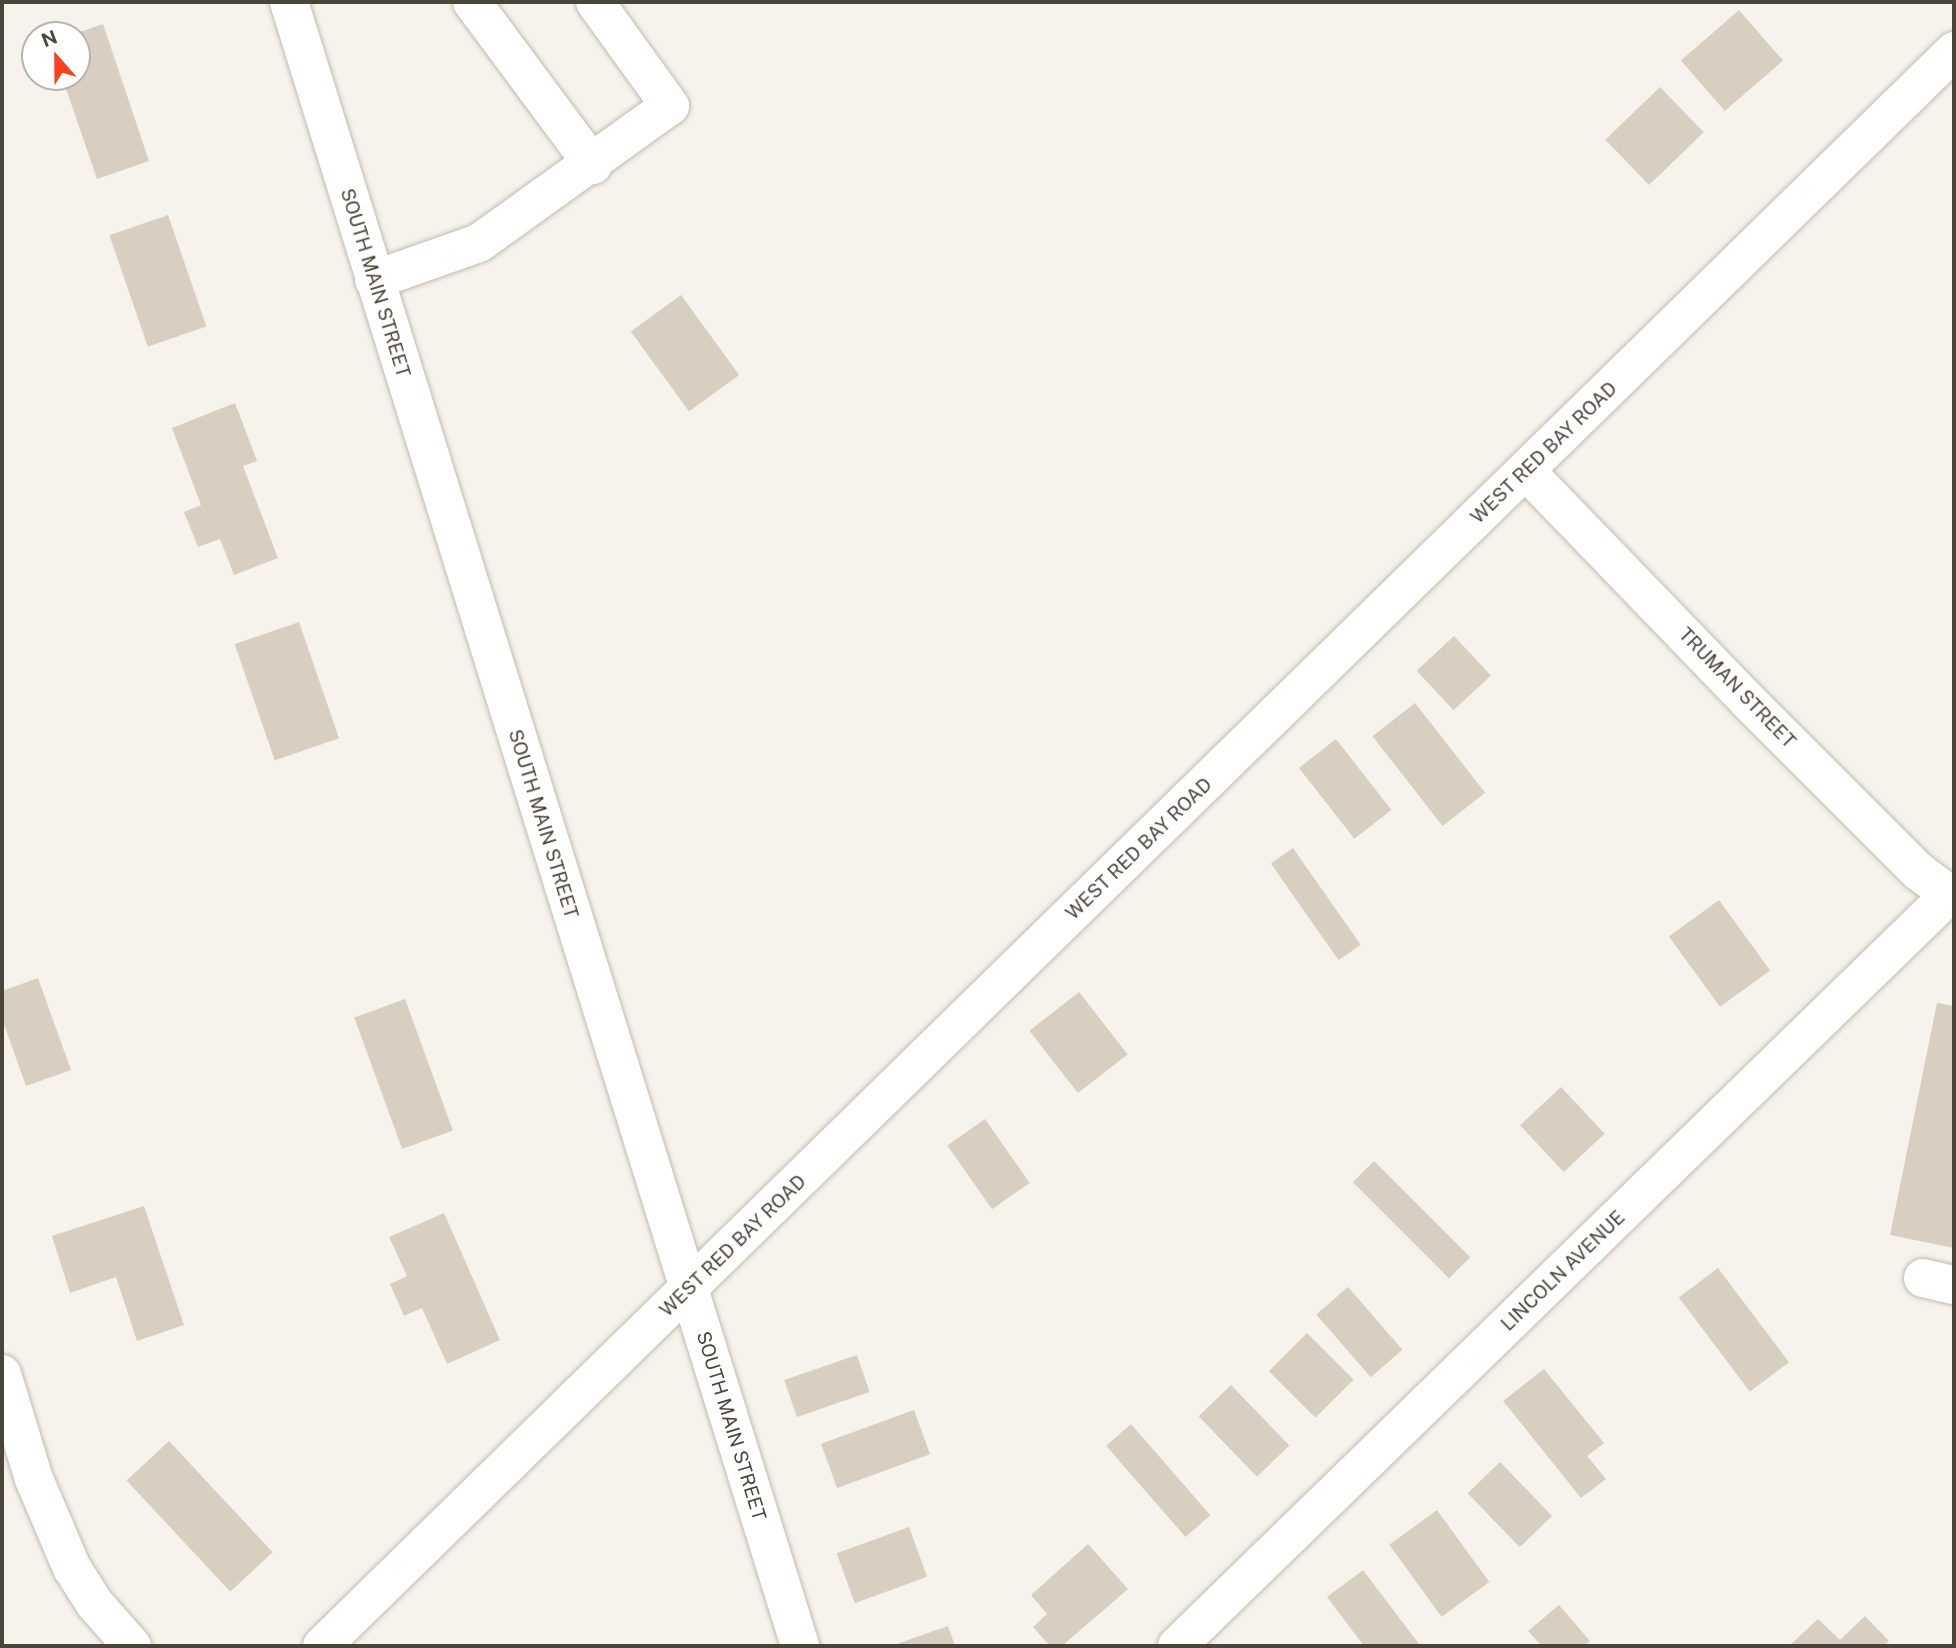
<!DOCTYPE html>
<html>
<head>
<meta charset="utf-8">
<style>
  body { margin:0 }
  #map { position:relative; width:1956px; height:1648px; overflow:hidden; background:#f6f3ec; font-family:"Public Sans",sans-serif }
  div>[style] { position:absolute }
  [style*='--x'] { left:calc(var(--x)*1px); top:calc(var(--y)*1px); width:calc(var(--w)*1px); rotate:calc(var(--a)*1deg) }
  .building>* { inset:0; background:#d8cfc1; transform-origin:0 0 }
  .roads { filter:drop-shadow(0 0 2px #c2bbae) drop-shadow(0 0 2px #c2bbae) }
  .minor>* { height:38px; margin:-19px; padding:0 19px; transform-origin:19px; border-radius:19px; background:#fff }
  span { translate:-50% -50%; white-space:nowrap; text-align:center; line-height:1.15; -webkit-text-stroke:5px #fff; paint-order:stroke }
  .street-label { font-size:19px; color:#4b4439 }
  .frame { position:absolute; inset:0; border:4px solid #4b4439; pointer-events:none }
  .north { position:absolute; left:21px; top:21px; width:70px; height:70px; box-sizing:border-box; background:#fff; border:2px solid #b7b4b0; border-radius:50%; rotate:339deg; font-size:19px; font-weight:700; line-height:28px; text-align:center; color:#4b4439 }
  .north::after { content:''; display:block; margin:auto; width:24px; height:32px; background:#fc3f1d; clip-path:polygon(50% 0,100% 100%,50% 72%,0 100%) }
</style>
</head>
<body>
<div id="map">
  <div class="building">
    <i style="left:1739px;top:10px;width:67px;height:77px;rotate:49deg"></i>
    <i style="clip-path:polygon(103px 24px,149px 161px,97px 179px,62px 77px,77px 77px,77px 35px,71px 35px)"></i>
    <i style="left:1660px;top:87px;width:63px;height:76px;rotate:46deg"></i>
    <i style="left:168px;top:215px;width:118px;height:62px;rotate:71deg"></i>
    <i style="left:681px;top:295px;width:99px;height:62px;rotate:54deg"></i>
    <i style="clip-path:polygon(235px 403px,257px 461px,243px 466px,278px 558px,234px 575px,220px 539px,198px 547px,184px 512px,201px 505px,172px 428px)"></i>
    <i style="left:299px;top:622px;width:123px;height:68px;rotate:71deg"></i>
    <i style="left:1454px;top:636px;width:54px;height:51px;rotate:47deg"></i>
    <i style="left:1415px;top:703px;width:114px;height:54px;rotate:52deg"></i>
    <i style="left:1336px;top:739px;width:90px;height:47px;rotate:52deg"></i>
    <i style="left:1293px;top:848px;width:118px;height:27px;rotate:55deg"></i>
    <i style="left:1719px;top:900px;width:87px;height:62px;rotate:54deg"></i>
    <i style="clip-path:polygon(38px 978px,71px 1070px,26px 1086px,2px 1019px,2px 991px)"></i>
    <i style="left:1079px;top:992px;width:79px;height:63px;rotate:52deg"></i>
    <i style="left:405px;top:999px;width:140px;height:54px;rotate:70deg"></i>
    <i style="clip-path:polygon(1937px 1003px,1954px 1006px,1954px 1248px,1890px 1235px)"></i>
    <i style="left:1561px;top:1087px;width:64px;height:56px;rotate:47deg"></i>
    <i style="left:985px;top:1119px;width:78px;height:46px;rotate:55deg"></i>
    <i style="left:1374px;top:1161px;width:136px;height:30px;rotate:45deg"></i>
    <i style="clip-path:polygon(144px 1206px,184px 1325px,137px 1341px,116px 1277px,70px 1293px,52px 1236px)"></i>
    <i style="clip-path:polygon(444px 1213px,500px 1340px,447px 1364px,422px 1308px,404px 1316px,390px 1284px,407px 1276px,389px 1237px)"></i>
    <i style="left:1718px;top:1268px;width:118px;height:49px;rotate:53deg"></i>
    <i style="left:1348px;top:1287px;width:83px;height:42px;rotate:49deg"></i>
    <i style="left:1307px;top:1333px;width:66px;height:54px;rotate:45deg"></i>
    <i style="left:857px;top:1355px;width:39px;height:77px;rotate:71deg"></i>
    <i style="clip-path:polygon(1544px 1369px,1604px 1443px,1587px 1456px,1606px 1479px,1581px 1498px,1503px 1401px)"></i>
    <i style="left:1231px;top:1385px;width:84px;height:45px;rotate:46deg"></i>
    <i style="left:914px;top:1410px;width:47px;height:99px;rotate:70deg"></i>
    <i style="left:1131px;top:1424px;width:121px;height:33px;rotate:49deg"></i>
    <i style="left:169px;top:1441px;width:152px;height:58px;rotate:47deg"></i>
    <i style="left:1500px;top:1462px;width:75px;height:45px;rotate:46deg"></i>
    <i style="left:1437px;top:1510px;width:89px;height:59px;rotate:54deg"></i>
    <i style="left:909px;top:1527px;width:53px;height:77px;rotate:70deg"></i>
    <i style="clip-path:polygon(1088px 1544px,1128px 1589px,1062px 1646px,1050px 1646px,1033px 1627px,1047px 1614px,1031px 1595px)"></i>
    <i style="clip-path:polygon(1363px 1570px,1419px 1644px,1416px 1646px,1364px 1646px,1327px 1597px)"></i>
    <i style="clip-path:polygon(1559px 1605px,1590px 1641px,1584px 1646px,1542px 1646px,1528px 1631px)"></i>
    <i style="clip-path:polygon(1865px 1616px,1889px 1641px,1883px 1646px,1789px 1646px,1818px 1619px,1840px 1640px)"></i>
    <i style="clip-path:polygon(948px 1626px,955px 1646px,891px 1646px)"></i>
  </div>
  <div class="roads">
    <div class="minor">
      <i style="--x:289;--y:2;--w:1722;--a:72.73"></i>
      <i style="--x:472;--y:2;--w:203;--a:53.4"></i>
      <i style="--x:374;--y:280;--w:111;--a:-19.4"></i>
      <i style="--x:479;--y:243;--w:235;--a:-35.7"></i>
      <i style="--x:670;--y:106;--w:128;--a:-125.8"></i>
      <i style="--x:1526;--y:471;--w:320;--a:46"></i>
      <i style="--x:1748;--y:701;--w:240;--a:45"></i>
      <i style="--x:1918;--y:871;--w:45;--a:36.9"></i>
      <i style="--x:1923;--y:1278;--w:32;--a:13"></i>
      <i style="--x:2;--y:1374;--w:110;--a:73.1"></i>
      <i style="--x:34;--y:1479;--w:97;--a:66.9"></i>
      <i style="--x:72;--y:1568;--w:43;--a:57.4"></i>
      <i style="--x:95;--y:1604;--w:56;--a:48.6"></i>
      <i style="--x:322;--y:1646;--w:2282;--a:-44.34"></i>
      <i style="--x:1177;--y:1646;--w:1077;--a:-44.21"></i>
    </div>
  </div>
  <div class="street-label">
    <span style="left:375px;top:283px;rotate:73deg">SOUTH MAIN STREET</span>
    <span style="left:1544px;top:453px;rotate:-44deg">WEST RED BAY ROAD</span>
    <span style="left:1737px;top:688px;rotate:46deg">TRUMAN STREET</span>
    <span style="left:543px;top:824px;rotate:73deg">SOUTH MAIN STREET</span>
    <span style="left:1139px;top:849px;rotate:-44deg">WEST RED BAY ROAD</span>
    <span style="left:733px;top:1246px;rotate:-44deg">WEST RED BAY ROAD</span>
    <span style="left:1563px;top:1271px;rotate:-44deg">LINCOLN AVENUE</span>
    <span style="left:731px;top:1426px;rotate:73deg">SOUTH MAIN STREET</span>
  </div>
  <div class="frame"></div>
  <div class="north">N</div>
</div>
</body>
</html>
